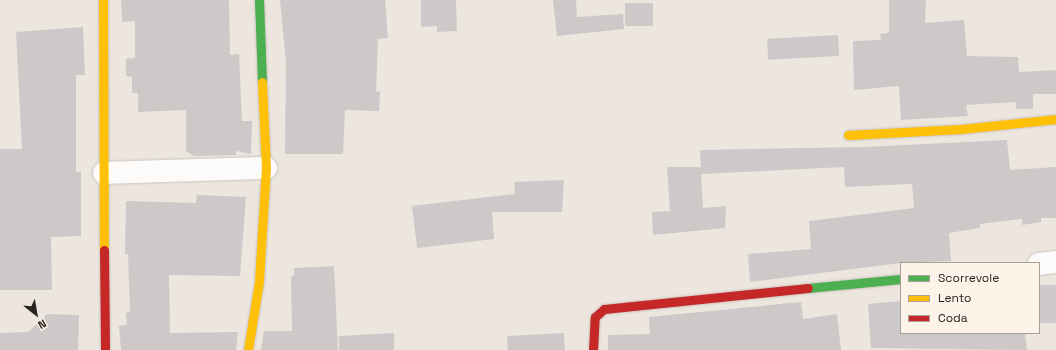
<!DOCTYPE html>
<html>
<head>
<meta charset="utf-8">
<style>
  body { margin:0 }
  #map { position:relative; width:1056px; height:350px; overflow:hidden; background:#ede6df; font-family:"Space Grotesk",sans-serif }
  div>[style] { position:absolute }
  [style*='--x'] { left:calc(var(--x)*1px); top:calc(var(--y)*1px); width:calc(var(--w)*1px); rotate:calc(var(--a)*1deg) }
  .building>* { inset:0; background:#cdc9c9; transform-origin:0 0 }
  .roads { filter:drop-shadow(0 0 1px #cac4bf) drop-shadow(0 0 1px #cac4bf) }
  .street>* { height:22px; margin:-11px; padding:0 11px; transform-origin:11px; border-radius:11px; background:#fcfbfa }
  .fast>* { height:9px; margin:-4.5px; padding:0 4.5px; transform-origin:4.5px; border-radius:4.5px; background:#4caf50 }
  .slow>* { height:9px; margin:-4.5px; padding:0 4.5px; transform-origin:4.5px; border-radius:4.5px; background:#ffc107 }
  .jam>* { height:9px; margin:-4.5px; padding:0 4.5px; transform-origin:4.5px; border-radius:4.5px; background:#c62828 }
  span { translate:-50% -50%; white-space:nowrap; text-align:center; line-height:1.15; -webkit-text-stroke:4px #fef3e9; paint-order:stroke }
  .legend { position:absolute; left:900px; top:262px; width:140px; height:72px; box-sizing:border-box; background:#fef3e9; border:1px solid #a9a098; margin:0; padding:5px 7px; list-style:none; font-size:12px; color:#29241f }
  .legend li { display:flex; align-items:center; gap:8px; height:20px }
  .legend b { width:20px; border:1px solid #a9a098 }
  .north { position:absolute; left:16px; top:294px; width:40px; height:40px; -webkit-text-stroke:3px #fef3e9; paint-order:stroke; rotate:149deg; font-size:11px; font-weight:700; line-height:16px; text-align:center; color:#29241f }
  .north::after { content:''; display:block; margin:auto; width:14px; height:18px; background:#29241f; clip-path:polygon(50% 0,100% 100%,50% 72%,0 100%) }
</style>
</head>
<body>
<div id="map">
  <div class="building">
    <i style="clip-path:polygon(121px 0,229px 0,230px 55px,239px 54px,242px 121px,252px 121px,251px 154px,236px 151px,236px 155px,194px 156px,186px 151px,186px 110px,138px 112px,138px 93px,132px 93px,132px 77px,126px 76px,126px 59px,135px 58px,135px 21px,122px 22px)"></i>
    <i style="clip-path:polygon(280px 0,385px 0,388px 38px,378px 39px,376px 92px,380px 91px,379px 111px,345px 110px,343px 154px,285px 154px,286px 62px)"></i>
    <i style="clip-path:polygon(421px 0,456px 0,457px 31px,437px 32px,437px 26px,421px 27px)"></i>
    <i style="clip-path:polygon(553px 0,576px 0,577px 17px,623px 14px,624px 29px,557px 36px)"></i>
    <i style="clip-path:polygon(889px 0,926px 0,925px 23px,964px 20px,967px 56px,1018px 57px,1019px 72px,1056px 70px,1056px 94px,1033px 94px,1033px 109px,1016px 109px,1016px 102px,966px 105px,968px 116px,901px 120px,899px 86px,854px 90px,853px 41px,881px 40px,880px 34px,889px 33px)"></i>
    <i style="left:653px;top:3px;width:23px;height:28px;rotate:90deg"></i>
    <i style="clip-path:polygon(83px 27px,85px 75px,76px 75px,76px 172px,81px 172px,81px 236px,51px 237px,52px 290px,0 290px,0 149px,22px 149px,16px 32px)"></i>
    <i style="left:838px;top:35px;width:21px;height:71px;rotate:87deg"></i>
    <i style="clip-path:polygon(1007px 140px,1010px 170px,1056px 167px,1056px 218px,1041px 218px,1041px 222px,1022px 225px,1022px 219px,980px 224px,980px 228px,949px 233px,951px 261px,901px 263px,750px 282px,748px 254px,811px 249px,809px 221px,914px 208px,912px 184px,845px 187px,844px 167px,701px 174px,703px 208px,726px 206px,725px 228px,653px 235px,652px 212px,670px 211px,667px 167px,701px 167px,701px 169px,700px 150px,864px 147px)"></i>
    <i style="clip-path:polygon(564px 180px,562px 212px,492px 212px,494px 239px,417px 248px,412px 206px,515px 194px,514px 182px)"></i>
    <i style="clip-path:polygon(197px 195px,246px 197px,240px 276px,169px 275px,170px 333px,238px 332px,236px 350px,121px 350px,119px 326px,127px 325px,126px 313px,130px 312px,128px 254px,125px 254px,126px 201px,196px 203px)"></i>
    <i style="clip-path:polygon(334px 266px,338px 350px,261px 350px,264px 331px,292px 331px,291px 277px,294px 276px,294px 268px)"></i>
    <i style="left:1056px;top:285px;width:38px;height:17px;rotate:90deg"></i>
    <i style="clip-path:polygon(901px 301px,901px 333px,1025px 333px,1027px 350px,871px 348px,868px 304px)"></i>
    <i style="clip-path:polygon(801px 302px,803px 319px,837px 314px,841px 350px,608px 350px,608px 335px,650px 334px,649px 317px)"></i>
    <i style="clip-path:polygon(47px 314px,79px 315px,78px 350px,0 350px,0 333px,28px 332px)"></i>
    <i style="clip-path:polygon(394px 333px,394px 350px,339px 350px,339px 336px)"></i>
    <i style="left:564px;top:333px;width:17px;height:57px;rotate:87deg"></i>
  </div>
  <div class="roads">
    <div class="street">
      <i style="--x:104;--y:173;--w:162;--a:-1.8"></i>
      <i style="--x:1039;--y:264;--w:17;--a:-7"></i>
    </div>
    <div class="fast">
      <i style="--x:259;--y:0;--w:82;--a:87.9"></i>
      <i style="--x:808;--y:288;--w:93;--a:-5.5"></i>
    </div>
    <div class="slow">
      <i style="--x:103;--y:0;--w:250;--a:89.8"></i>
      <i style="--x:848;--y:135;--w:113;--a:-3"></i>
      <i style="--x:961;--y:129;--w:96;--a:-6"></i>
      <i style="--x:248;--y:350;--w:70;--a:-80.9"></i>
      <i style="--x:259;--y:281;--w:113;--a:-86.5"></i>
      <i style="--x:266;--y:168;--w:86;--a:-92.7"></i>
    </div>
    <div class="jam">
      <i style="--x:104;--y:250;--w:100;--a:89.4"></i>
      <i style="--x:593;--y:350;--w:33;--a:-87"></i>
      <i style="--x:595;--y:317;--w:12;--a:-42"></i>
      <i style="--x:604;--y:309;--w:205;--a:-5.9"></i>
    </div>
  </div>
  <ul class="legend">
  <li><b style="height:5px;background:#4caf50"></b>Scorrevole</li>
  <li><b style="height:5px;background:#ffc107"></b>Lento</li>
  <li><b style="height:5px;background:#c62828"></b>Coda</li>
  </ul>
  <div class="north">N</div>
</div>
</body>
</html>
